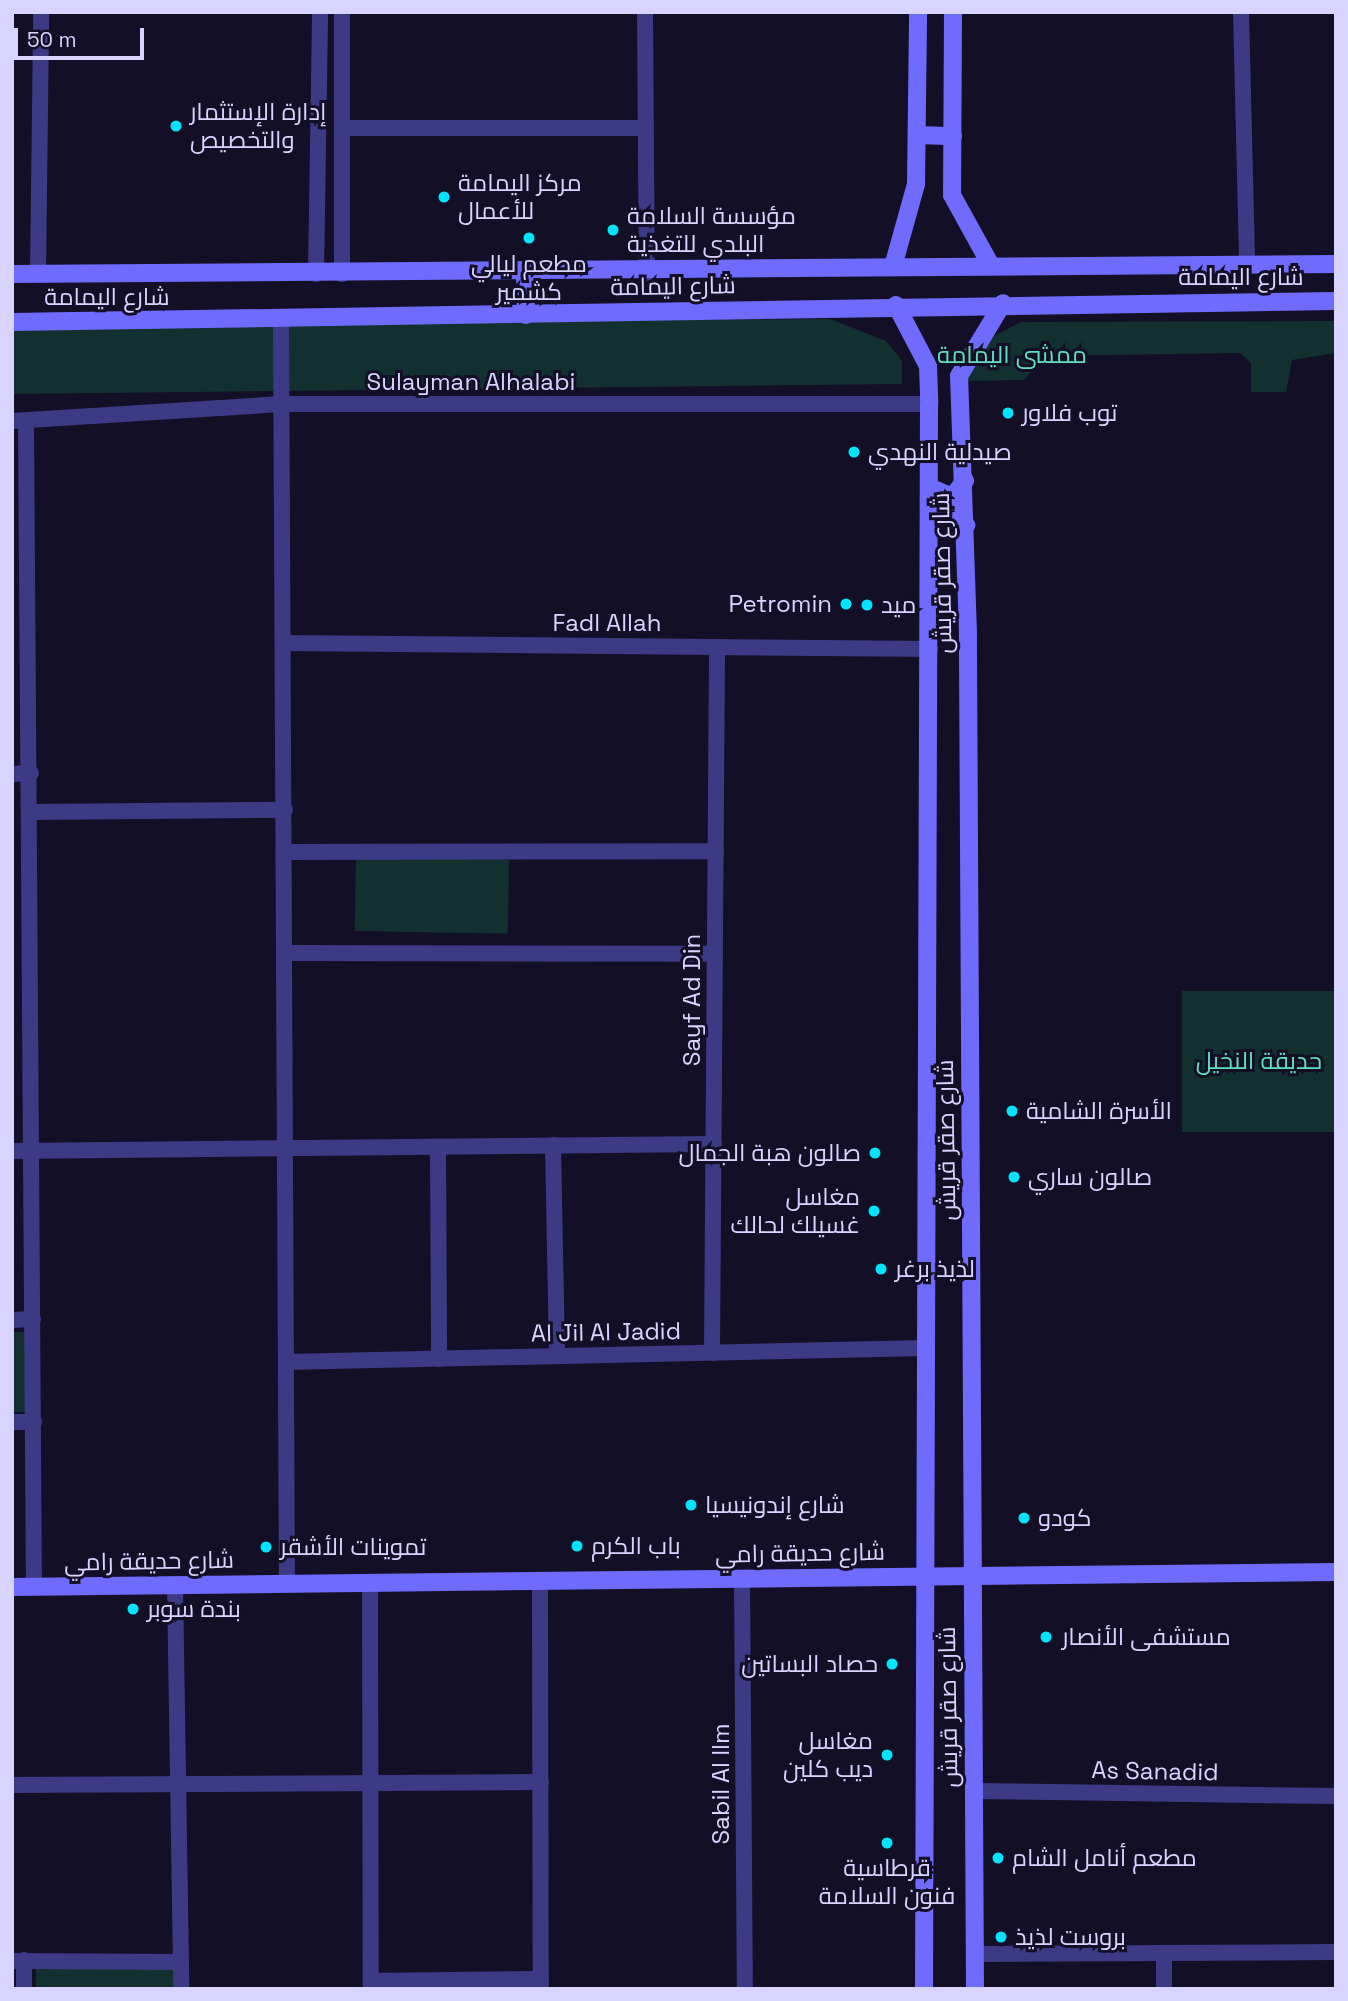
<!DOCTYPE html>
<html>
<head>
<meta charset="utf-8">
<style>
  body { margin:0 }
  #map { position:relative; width:1348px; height:2001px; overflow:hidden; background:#130f26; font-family:"Space Grotesk",Cairo,sans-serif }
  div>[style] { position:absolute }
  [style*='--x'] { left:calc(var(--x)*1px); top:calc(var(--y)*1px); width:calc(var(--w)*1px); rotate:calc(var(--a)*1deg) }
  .green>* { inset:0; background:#12302f; transform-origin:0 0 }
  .street>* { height:16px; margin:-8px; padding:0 8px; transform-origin:8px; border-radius:8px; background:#3d3a85 }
  .secondary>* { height:18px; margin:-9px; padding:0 9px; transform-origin:9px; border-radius:9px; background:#6f6bff }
  .dots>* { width:19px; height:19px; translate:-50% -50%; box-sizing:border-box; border:4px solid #130f26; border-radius:50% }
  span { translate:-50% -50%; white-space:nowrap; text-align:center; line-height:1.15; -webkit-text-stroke:6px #130f26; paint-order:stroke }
  .poi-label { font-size:24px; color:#d9d4ff }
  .left { translate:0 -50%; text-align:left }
  .right { translate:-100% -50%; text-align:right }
  .street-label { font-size:24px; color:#d9d4ff }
  .park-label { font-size:24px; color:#5fe0c0 }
  .frame { position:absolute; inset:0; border:14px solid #d9d4ff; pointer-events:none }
  .scale { position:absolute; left:14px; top:28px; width:130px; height:32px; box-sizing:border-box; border:4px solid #d9d4ff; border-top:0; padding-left:9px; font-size:21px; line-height:24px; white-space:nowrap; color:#d9d4ff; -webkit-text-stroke:5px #130f26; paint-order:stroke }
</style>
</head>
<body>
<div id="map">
  <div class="green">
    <i style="clip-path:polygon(830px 319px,886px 341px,902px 361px,902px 384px,12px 394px,12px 324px)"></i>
    <i style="clip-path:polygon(1336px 321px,1336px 353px,1292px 360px,1286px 392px,1251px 392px,1251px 363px,1240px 353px,1045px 356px,1024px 380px,968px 381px,968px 365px,992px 337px,1021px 322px)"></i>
    <i style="left:356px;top:857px;width:153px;height:74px;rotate:1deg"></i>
    <i style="left:1336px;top:991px;width:141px;height:154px;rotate:90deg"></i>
    <i style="left:12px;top:1332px;width:15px;height:80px"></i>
    <i style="left:176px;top:1966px;width:23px;height:140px;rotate:90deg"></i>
  </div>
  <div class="street">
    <i style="--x:645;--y:12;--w:261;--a:89.6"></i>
    <i style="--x:1241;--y:12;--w:252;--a:88.6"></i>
    <i style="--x:342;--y:128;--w:304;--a:0"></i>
    <i style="--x:38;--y:274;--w:262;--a:-89.3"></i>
    <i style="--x:316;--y:274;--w:262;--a:-89.1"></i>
    <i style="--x:342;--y:274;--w:262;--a:-90"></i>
    <i style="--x:281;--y:321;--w:1263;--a:89.73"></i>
    <i style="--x:12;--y:421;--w:273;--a:-3.6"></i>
    <i style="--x:284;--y:404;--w:645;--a:0"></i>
    <i style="--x:26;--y:421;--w:1166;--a:89.61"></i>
    <i style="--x:283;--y:643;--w:647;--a:0.53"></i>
    <i style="--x:12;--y:774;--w:19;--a:-3"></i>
    <i style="--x:31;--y:812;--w:254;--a:-0.5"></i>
    <i style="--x:284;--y:852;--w:432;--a:-0.1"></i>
    <i style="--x:284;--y:953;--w:431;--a:0.1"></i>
    <i style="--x:553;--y:1145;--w:211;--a:88.9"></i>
    <i style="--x:438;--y:1147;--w:212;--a:89.7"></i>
    <i style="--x:12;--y:1151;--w:702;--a:-0.57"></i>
    <i style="--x:12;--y:1320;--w:21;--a:-3"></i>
    <i style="--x:712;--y:1353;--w:706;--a:-89.59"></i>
    <i style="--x:286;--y:1362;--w:641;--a:-1.25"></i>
    <i style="--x:12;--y:1422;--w:22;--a:0"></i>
    <i style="--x:742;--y:1579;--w:410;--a:89.6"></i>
    <i style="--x:540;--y:1581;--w:408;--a:89.9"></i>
    <i style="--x:370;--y:1583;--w:406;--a:89.9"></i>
    <i style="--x:175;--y:1585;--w:404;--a:89.1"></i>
    <i style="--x:12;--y:1785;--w:529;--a:-0.32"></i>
    <i style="--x:974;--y:1791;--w:362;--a:0.8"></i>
    <i style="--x:975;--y:1954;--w:361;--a:-0.3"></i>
    <i style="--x:1164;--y:1954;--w:35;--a:90"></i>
    <i style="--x:24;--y:1960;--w:29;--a:90"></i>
    <i style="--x:12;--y:1961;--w:168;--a:0.3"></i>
    <i style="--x:371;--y:1981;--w:170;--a:-0.7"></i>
  </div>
  <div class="secondary">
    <i style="--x:953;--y:12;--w:183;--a:90.3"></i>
    <i style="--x:952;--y:195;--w:77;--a:61.1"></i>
    <i style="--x:918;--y:135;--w:35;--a:2"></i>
    <i style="--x:894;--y:263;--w:82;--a:-74.4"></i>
    <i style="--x:916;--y:184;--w:172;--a:-89.3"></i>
    <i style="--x:12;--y:274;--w:1324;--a:-0.43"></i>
    <i style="--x:525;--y:274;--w:41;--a:88.6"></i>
    <i style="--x:896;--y:305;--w:69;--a:62.3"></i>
    <i style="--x:928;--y:366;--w:38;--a:88"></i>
    <i style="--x:929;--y:404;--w:1585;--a:90.18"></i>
    <i style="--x:12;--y:322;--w:1324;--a:-0.91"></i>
    <i style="--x:929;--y:487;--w:25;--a:23"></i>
    <i style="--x:952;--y:497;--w:21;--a:-51"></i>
    <i style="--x:930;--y:528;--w:17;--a:-59"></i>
    <i style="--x:939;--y:513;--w:30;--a:24"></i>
    <i style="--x:12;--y:1587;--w:1324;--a:-0.65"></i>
    <i style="--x:975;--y:1989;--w:1356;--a:-90.3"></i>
    <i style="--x:968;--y:633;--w:257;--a:-92"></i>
    <i style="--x:959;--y:376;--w:85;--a:-58.9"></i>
  </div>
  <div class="dots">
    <i style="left:176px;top:126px;background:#00e5ff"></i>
    <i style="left:444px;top:197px;background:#00e5ff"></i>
    <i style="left:613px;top:230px;background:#00e5ff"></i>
    <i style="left:529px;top:238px;background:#00e5ff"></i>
    <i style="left:1008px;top:413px;background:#00e5ff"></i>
    <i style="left:854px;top:452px;background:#00e5ff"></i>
    <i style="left:846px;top:604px;background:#00e5ff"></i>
    <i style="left:867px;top:605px;background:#00e5ff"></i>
    <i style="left:1012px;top:1111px;background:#00e5ff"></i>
    <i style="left:875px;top:1153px;background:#00e5ff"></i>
    <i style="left:1014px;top:1177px;background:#00e5ff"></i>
    <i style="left:874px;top:1211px;background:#00e5ff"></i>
    <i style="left:881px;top:1269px;background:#00e5ff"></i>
    <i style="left:691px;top:1505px;background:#00e5ff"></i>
    <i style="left:1024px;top:1518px;background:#00e5ff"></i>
    <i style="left:577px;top:1546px;background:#00e5ff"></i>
    <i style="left:266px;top:1547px;background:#00e5ff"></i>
    <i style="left:133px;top:1609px;background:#00e5ff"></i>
    <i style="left:1046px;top:1637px;background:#00e5ff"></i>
    <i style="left:892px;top:1664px;background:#00e5ff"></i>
    <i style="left:887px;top:1755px;background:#00e5ff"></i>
    <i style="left:887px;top:1843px;background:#00e5ff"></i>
    <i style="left:998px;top:1858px;background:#00e5ff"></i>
    <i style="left:1001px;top:1937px;background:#00e5ff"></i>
  </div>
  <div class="poi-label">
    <span class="left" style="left:190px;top:126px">إدارة الإستثمار<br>والتخصيص</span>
    <span class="left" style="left:458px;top:197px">مركز اليمامة<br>للأعمال</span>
    <span class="left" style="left:627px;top:230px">مؤسسة السلامة<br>البلدي للتغذية</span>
    <span style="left:529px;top:278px">مطعم ليالي<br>كشمير</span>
    <span class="left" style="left:1022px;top:413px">توب فلاور</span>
    <span class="left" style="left:868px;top:452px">صيدلية النهدي</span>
    <span class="right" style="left:832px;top:604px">Petromin</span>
    <span class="left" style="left:881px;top:605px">ميد</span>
    <span class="left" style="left:1026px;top:1111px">الأسرة الشامية</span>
    <span class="right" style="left:861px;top:1153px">صالون هبة الجمال</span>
    <span class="left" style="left:1028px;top:1177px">صالون ساري</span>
    <span class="right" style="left:860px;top:1211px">مغاسل<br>غسيلك لحالك</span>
    <span class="left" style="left:895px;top:1269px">لذيذ برغر</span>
    <span class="left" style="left:705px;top:1505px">شارع إندونيسيا</span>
    <span class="left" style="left:1038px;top:1518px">كودو</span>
    <span class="left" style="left:591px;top:1546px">باب الكرم</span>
    <span class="left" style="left:280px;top:1547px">تموينات الأشقر</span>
    <span class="left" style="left:147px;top:1609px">بندة سوبر</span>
    <span class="left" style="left:1062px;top:1637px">مستشفى الأنصار</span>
    <span class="right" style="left:878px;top:1664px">حصاد البساتين</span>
    <span class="right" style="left:873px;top:1755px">مغاسل<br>ديب كلين</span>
    <span class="left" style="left:1012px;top:1858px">مطعم أنامل الشام</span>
    <span style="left:887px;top:1882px">قرطاسية<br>فنون السلامة</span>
    <span class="left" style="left:1015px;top:1937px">بروست لذيذ</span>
  </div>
  <div class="street-label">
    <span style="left:1241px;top:277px">شارع اليمامة</span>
    <span style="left:673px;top:286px;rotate:-1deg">شارع اليمامة</span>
    <span style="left:107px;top:297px">شارع اليمامة</span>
    <span style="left:471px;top:382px">Sulayman Alhalabi</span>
    <span style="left:942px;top:573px;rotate:-91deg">شارع صقر قريش</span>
    <span style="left:607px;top:623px">Fadl Allah</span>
    <span style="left:692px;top:1000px;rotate:-90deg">Sayf Ad Din</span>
    <span style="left:946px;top:1140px;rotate:-91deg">شارع صقر قريش</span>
    <span style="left:606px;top:1332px;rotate:-1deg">Al Jil Al Jadid</span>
    <span style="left:800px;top:1553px;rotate:-1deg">شارع حديقة رامي</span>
    <span style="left:149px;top:1561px;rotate:-1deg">شارع حديقة رامي</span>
    <span style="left:948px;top:1707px;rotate:-91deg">شارع صقر قريش</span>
    <span style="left:1155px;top:1771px;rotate:1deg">As Sanadid</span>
    <span style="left:721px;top:1784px;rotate:-90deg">Sabil Al llm</span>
  </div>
  <div class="park-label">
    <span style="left:1012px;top:355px">ممشى اليمامة</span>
    <span style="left:1259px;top:1061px">حديقة النخيل</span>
  </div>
  <div class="frame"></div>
  <div class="scale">50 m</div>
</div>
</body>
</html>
